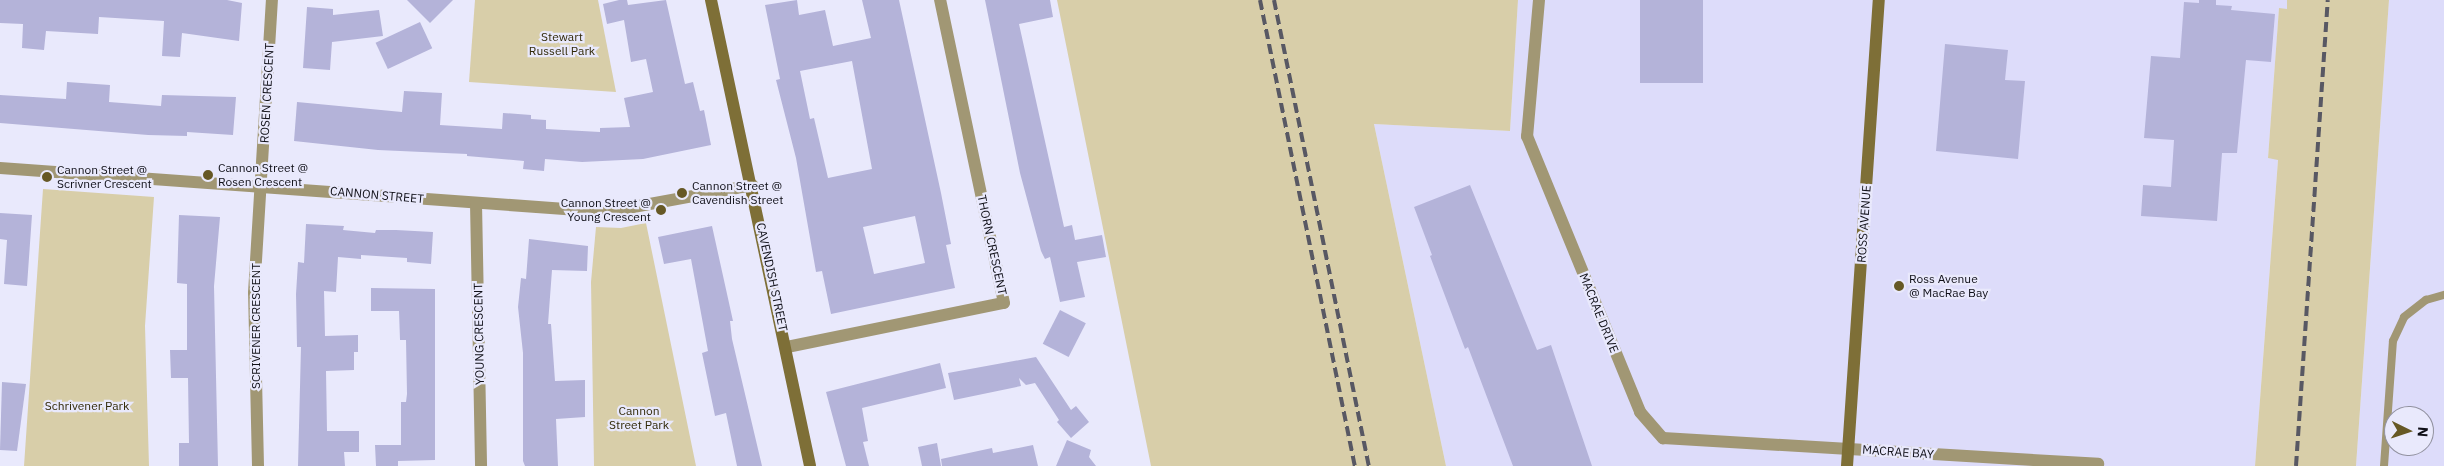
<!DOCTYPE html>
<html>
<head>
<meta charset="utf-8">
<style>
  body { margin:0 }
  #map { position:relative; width:2444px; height:466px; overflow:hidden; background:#e9e9fc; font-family:"IBM Plex Sans",sans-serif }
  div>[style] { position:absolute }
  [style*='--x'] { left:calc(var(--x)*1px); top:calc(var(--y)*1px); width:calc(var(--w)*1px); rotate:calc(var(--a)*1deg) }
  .built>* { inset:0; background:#dddcfa }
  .green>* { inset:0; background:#d8cea9 }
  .building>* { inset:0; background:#b4b3d9; transform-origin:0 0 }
  .lane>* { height:8px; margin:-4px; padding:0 4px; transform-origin:4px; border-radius:4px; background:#a19774 }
  .street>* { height:12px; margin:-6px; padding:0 6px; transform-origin:6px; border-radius:6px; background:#a19774 }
  .secondary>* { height:12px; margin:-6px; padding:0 6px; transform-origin:6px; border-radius:6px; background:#7e6f37 }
  .rail>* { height:4px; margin-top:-2px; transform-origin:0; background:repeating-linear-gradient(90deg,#585863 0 10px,transparent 0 15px) }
  .dots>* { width:14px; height:14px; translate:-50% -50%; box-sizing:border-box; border:2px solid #e9e9fc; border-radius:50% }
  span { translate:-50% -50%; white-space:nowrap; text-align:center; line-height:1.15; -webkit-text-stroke:4.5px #e9e9fc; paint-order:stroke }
  .park-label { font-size:12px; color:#312908 }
  .street-label { font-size:12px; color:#0f0f17 }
  .poi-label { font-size:12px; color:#0f0f17 }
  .left { translate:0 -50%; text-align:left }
  .right { translate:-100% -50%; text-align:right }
  .north { position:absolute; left:2384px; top:406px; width:50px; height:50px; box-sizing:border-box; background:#e9e9fc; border:1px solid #9292a0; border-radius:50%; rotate:94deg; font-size:14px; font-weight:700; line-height:20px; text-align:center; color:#0f0f17 }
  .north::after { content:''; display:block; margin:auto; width:18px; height:22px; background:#665825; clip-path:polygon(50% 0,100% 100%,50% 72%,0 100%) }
</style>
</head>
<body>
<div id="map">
  <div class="built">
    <i style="clip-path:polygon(1518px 0,2287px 0,2287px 9px,2279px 9px,2268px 158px,2278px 159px,2255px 466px,1446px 466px,1374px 124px,1510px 131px)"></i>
    <i style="clip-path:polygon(evenodd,2389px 0,2444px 0,2444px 466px,2356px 466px,2389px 0,2394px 416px,2424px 416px,2424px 446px,2394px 446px,2394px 416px)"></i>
  </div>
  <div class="green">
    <i style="clip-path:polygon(475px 0,598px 0,616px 92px,469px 82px)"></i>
    <i style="clip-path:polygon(1057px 0,1518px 0,1510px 131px,1374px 124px,1446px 466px,1151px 466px)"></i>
    <i style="clip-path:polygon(2287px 0,2389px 0,2356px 466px,2255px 466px,2278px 160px,2268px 158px,2279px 8px,2287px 9px)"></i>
    <i style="clip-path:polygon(43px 189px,154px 197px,145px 326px,149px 466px,24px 466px)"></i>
    <i style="clip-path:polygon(646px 223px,696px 466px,594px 466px,591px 282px,596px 227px,621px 228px)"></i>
  </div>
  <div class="building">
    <i style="clip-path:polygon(0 0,227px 0,242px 3px,239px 41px,182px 33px,180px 57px,162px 56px,164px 21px,99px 17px,98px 34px,46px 31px,44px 50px,22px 48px,23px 24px,0 23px)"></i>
    <i style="clip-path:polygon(407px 0,453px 0,430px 23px)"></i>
    <i style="clip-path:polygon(619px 0,627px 0,628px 5px,666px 0,685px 84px,693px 82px,700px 111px,704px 110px,711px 145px,643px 159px,582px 162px,545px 159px,544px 171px,523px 169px,524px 161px,467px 156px,467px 154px,378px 150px,294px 141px,297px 102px,402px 112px,404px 91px,442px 93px,440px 125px,502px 129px,503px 113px,531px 115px,531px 119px,546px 120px,546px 129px,600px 132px,600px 128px,630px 127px,624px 98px,653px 92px,646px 59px,631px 62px,624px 20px,607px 24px,603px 4px)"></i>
    <i style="clip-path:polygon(evenodd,797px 0,799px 15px,825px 10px,833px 46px,871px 38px,862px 0,899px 0,941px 193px,951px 244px,946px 245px,955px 288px,831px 314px,822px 271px,816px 272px,796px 158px,776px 80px,780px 79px,765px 5px,797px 0,852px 61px,872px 169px,828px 178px,814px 118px,810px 119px,800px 71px,852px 61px,797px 0,915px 216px,925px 263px,874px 274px,863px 227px,915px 216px)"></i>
    <i style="clip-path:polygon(985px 0,1050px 0,1053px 17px,1019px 24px,1064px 227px,1072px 225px,1075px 240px,1102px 235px,1106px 257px,1077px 262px,1085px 297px,1060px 302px,1050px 257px,1045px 259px,1041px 251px,1020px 173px)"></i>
    <i style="left:1640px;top:0;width:63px;height:83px"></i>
    <i style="clip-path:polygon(2199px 0,2216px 0,2216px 5px,2232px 6px,2231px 10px,2275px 14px,2271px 62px,2246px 60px,2237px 153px,2222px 153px,2217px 221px,2141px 216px,2143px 185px,2171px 187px,2174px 140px,2144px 138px,2151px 56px,2180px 58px,2184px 2px,2199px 3px)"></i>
    <i style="clip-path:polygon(307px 7px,333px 9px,333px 15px,379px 10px,383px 36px,332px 42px,330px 70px,303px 68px)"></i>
    <i style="left:420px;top:22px;width:29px;height:49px;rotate:65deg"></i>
    <i style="clip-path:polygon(1945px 44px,2008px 50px,2005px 80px,2025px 81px,2018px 159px,1936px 151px)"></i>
    <i style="clip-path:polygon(67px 82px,110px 85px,109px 102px,161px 106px,162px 95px,236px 97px,233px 135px,187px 132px,187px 136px,148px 135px,0 123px,0 95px,66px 99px)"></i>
    <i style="clip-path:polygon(1470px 185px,1537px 350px,1551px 345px,1592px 466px,1513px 466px,1468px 347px,1465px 349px,1430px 256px,1432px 255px,1414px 207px)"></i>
    <i style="clip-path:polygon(0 213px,32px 215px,27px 286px,4px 284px,7px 240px,0 239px)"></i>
    <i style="clip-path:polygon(179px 215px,220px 217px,214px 286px,218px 466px,179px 466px,179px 443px,189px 443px,188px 378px,171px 378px,170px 350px,187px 350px,187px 284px,177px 283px)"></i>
    <i style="clip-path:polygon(306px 224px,344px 226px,343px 230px,375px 233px,376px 230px,396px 230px,433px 232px,431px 264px,407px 262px,407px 258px,361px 255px,361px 259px,338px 257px,336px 292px,324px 291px,325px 336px,358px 335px,358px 352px,354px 352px,354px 370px,326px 371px,327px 431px,359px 431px,359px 452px,344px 452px,345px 466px,298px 466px,301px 347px,297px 347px,296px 294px,298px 262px,304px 263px)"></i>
    <i style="clip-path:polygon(712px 226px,733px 321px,730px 321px,732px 339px,762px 466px,737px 466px,726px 413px,715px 416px,702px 353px,708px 351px,691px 259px,664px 264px,658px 237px)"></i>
    <i style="clip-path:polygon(529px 239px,588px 246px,587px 271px,552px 270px,548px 324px,551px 324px,555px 381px,585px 380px,585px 417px,556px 419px,558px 466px,525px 466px,523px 461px,523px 353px,518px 307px,521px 278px,526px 279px)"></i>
    <i style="clip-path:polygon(371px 288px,435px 289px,435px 460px,398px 461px,398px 466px,376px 466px,375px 445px,401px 445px,401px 402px,406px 402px,407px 394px,406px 340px,400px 340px,399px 311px,371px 311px)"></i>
    <i style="left:1060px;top:310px;width:29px;height:38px;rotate:27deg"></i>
    <i style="clip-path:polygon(1036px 357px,1071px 410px,1076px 406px,1089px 422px,1071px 438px,1057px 422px,1059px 420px,1035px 383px,1026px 385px,1019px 378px,1021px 386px,954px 400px,948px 373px)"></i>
    <i style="clip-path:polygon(940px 363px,946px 388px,862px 408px,868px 441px,863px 442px,869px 466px,846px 466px,826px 392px)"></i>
    <i style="clip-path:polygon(2px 382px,26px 384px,17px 451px,0 450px)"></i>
    <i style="clip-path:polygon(1067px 440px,1091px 450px,1089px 457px,1096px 466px,1056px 466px)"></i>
    <i style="clip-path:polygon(937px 443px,941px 466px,922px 466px,918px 447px)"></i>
    <i style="clip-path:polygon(1033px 445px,1038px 466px,942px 466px,941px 459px,992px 448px,993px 453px)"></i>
  </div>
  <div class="lane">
    <i style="--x:2384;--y:466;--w:125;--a:-85.9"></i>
    <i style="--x:2393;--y:341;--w:26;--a:-65"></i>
    <i style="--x:2404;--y:317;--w:28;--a:-38"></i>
    <i style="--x:2426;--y:300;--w:19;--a:-16"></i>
  </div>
  <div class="street">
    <i style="--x:1539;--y:0;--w:137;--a:95"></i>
    <i style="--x:1527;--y:136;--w:298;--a:67.7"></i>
    <i style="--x:1640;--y:412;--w:35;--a:49"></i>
    <i style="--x:1663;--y:438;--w:436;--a:3.4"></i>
    <i style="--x:0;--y:168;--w:608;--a:4.15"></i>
    <i style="--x:606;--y:212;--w:149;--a:-10.4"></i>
    <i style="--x:476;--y:203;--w:263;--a:88.9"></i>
    <i style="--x:787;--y:347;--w:221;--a:-11.5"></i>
    <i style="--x:1004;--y:303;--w:310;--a:-101.9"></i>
    <i style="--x:258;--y:466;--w:173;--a:-91.3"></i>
    <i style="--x:254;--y:293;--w:294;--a:-86.5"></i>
  </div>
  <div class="secondary">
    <i style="--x:711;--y:0;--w:476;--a:78"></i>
    <i style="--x:1847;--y:466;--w:467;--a:-86.1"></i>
  </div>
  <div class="rail">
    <i style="--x:1260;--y:0;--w:476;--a:78.5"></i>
    <i style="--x:1274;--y:0;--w:476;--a:78.5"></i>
    <i style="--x:2296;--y:466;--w:467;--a:-86.1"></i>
  </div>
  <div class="dots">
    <i style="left:208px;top:175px;background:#665825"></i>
    <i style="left:47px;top:177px;background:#665825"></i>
    <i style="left:682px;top:193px;background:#665825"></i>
    <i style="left:661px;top:210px;background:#665825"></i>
    <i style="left:1899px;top:286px;background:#665825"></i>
  </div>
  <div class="park-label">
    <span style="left:562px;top:44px">Stewart<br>Russell Park</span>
    <span style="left:87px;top:406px">Schrivener Park</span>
    <span style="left:639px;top:418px">Cannon<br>Street Park</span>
  </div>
  <div class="street-label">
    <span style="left:267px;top:93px;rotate:-87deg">ROSEN CRESCENT</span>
    <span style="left:377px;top:195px;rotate:5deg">CANNON STREET</span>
    <span style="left:1864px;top:224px;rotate:-86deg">ROSS AVENUE</span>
    <span style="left:992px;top:245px;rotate:78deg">THORN CRESCENT</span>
    <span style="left:772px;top:277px;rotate:78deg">CAVENDISH STREET</span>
    <span style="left:1599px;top:313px;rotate:68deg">MACRAE DRIVE</span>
    <span style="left:256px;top:326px;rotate:-90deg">SCRIVENER CRESCENT</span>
    <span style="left:479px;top:334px;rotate:-91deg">YOUNG CRESCENT</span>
    <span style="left:1898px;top:452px;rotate:4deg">MACRAE BAY</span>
  </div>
  <div class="poi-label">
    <span class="left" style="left:218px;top:175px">Cannon Street @<br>Rosen Crescent</span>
    <span class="left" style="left:57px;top:177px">Cannon Street @<br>Scrivner Crescent</span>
    <span class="left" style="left:692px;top:193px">Cannon Street @<br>Cavendish Street</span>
    <span class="right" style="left:651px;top:210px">Cannon Street @<br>Young Crescent</span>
    <span class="left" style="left:1909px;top:286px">Ross Avenue<br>@ MacRae Bay</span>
  </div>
  <div class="north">N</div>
</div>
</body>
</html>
